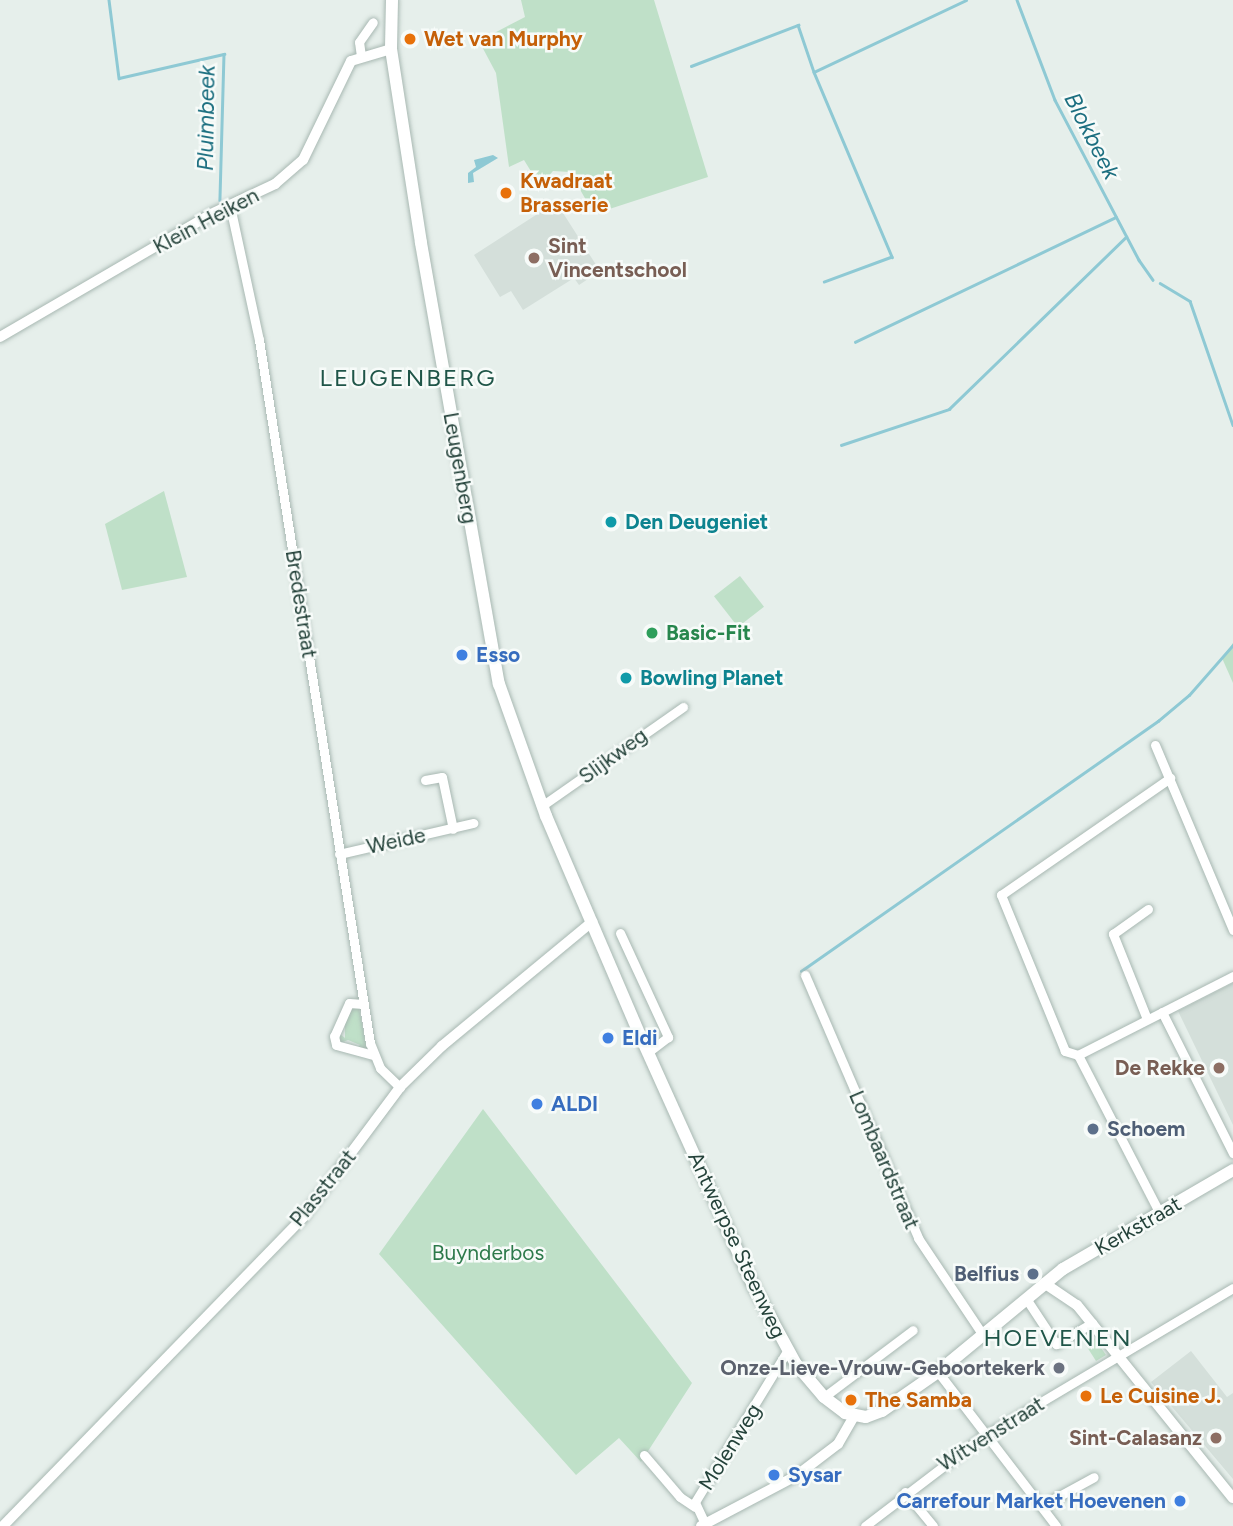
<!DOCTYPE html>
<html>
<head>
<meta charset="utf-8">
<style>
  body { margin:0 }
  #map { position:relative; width:1233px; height:1526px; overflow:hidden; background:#e6efeb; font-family:Figtree,sans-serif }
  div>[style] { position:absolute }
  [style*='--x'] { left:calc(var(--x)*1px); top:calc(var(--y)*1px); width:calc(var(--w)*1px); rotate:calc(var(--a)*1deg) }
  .built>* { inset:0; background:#d4dfda }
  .green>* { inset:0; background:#bfe0c8; transform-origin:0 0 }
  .water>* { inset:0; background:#8ec9d4 }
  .stream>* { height:2.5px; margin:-1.25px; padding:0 1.25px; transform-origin:1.25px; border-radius:1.25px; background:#8ec9d4 }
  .roads { filter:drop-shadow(0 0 2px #a8b8b2) drop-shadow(0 0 2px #a8b8b2) }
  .minor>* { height:9px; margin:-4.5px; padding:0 4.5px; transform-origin:4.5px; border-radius:4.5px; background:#fff }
  .tertiary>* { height:10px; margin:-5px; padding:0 5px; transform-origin:5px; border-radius:5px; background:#fff }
  .secondary>* { height:12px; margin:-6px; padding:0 6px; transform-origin:6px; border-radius:6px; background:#fff }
  .dots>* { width:19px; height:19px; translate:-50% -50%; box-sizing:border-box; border:4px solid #f7fbf9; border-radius:50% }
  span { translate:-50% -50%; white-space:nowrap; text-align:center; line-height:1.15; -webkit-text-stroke:5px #f7fbf9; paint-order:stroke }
  .food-label { font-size:21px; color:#c56008; font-weight:700 }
  .left { translate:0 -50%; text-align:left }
  .street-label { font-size:21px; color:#24423a }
  .education-label { font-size:21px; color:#785e54; font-weight:700 }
  .right { translate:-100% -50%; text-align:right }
  .culture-label { font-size:21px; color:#0d838f; font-weight:700 }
  .leisure-label { font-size:21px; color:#27864d; font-weight:700 }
  .shop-label { font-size:21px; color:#366cbe; font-weight:700 }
  .service-label { font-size:21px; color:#4e5e75; font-weight:700 }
  .park-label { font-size:21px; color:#2d7a4b }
  .worship-label { font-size:21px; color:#5b616d; font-weight:700 }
  .water-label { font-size:23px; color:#1c6f80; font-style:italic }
  .quarter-label { font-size:24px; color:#1f5548; letter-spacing:2px }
</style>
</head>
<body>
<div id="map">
  <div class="built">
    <i style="clip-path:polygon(556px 202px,600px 271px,579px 285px,574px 278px,523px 310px,511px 291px,500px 297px,474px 255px)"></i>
    <i style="clip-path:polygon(1233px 983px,1233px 1125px,1178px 1011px)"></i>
    <i style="clip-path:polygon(1191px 1351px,1227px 1397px,1233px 1393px,1233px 1479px,1151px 1382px)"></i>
  </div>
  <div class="green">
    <i style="clip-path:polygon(521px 0,654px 0,708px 177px,594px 214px,570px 172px,553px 171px,540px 186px,524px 160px,509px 167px,496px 73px,479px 41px,525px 17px)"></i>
    <i style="clip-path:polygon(164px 491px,187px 577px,122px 590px,105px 524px)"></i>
    <i style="left:740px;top:576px;width:39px;height:33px;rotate:52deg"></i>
    <i style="clip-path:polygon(1233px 643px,1233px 683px,1222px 658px)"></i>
    <i style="clip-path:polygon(354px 1006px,359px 1008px,367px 1050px,356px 1049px,360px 1045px,348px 1040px,340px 1043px,338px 1038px,340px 1034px,345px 1038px,345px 1022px)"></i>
    <i style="clip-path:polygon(483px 1109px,692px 1383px,641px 1462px,619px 1438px,576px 1475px,379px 1254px)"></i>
    <i style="clip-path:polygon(1090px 1332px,1106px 1355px,1096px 1361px,1080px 1336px)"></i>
  </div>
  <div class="water">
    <i style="clip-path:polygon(493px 155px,498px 158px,473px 173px,474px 182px,468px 183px,468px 173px,476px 167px,474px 160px)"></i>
  </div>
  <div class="stream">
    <i style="--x:109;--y:0;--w:79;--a:82.7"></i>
    <i style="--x:119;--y:78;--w:108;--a:-12.9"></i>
    <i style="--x:224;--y:54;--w:146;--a:91.6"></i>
    <i style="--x:1017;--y:0;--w:107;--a:69.2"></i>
    <i style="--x:1055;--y:100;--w:181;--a:62.3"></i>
    <i style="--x:1139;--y:260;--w:24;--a:55"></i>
    <i style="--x:691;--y:66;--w:115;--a:-21"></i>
    <i style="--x:798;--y:25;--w:50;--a:71.2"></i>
    <i style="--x:814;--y:72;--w:168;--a:-25.3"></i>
    <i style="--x:814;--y:72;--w:201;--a:67.1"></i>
    <i style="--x:892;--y:257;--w:72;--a:159.8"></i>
    <i style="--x:1160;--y:283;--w:35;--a:31"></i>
    <i style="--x:1190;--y:301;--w:131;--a:70.9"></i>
    <i style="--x:855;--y:342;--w:289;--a:-25.6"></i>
    <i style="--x:841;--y:445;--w:114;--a:-18.4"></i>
    <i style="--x:949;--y:409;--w:247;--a:-44.2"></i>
    <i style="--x:801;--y:971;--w:436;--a:-35"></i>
    <i style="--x:1158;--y:721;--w:40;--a:-40"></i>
    <i style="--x:1189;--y:695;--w:67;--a:-48.7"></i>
  </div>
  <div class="roads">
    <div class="minor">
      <i style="--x:361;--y:56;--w:14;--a:-98"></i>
      <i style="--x:359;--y:42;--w:24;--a:-55"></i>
      <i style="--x:230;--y:206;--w:137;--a:77.8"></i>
      <i style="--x:259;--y:340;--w:712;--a:81.03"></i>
      <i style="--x:370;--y:1043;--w:27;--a:68"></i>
      <i style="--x:380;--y:1068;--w:28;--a:44"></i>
      <i style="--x:1155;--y:745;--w:201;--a:67.1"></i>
      <i style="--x:425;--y:780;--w:17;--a:-10"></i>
      <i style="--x:442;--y:777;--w:53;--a:78.1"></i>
      <i style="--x:543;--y:805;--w:171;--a:-35"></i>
      <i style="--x:339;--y:854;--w:138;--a:-13"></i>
      <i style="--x:620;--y:933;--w:115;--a:65.2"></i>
      <i style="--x:668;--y:1037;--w:25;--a:143"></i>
      <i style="--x:805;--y:975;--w:286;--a:66.7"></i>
      <i style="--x:918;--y:1238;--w:117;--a:56.2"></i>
      <i style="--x:363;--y:1004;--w:14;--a:-176"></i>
      <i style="--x:349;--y:1003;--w:36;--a:114"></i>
      <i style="--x:334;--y:1036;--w:9;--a:77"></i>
      <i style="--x:336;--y:1045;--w:38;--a:15"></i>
      <i style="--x:1162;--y:1012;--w:158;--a:63.3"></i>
      <i style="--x:1147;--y:1019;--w:92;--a:-111.8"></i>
      <i style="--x:1113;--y:934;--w:43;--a:-35.5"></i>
      <i style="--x:1078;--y:1055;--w:14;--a:-163"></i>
      <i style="--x:1065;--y:1051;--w:169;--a:-112.3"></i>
      <i style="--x:1001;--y:895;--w:206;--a:-34.7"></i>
      <i style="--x:1078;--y:1055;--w:177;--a:62.7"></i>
      <i style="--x:1078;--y:1055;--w:174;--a:-27"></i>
      <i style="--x:1027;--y:1300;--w:53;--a:56.6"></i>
      <i style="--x:1056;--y:1344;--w:42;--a:-30.3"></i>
      <i style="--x:938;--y:1372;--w:194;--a:52.5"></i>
      <i style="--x:824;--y:1397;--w:111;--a:-37"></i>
      <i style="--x:644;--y:1455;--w:55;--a:49.4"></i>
      <i style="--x:680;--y:1497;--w:18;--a:34"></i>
      <i style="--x:905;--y:1492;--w:44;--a:50.5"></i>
      <i style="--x:1041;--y:1506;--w:60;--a:-28.7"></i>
      <i style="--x:706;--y:1526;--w:26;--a:-115"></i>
      <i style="--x:695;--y:1502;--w:177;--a:-58.6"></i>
      <i style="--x:865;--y:1526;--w:147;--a:-37.3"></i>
      <i style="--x:982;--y:1437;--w:292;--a:-30.7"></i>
    </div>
    <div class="tertiary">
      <i style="--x:0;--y:337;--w:244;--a:-30.2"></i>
      <i style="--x:211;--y:214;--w:71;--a:-25.1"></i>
      <i style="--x:275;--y:184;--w:37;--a:-41"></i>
      <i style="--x:303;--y:160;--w:110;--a:-64.1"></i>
      <i style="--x:351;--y:61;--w:42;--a:-16.7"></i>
      <i style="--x:1044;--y:1283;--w:40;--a:34"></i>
      <i style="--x:1077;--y:1305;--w:248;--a:51.1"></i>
      <i style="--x:3;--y:1526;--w:432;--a:-45.8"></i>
      <i style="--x:304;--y:1216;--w:161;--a:-53.3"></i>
      <i style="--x:400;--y:1087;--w:59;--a:-44.3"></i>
      <i style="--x:442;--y:1046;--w:195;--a:-39.6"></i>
      <i style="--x:701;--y:1526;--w:107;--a:-27.8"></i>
      <i style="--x:796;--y:1476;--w:53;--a:-37.3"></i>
      <i style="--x:838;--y:1444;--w:32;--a:-60"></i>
    </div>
    <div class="secondary">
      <i style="--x:392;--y:0;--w:49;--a:91.2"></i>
      <i style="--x:391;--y:49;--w:196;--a:81.2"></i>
      <i style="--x:421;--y:243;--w:448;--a:80"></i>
      <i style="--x:499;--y:684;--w:140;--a:70.4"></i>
      <i style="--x:546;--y:816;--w:238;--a:66.8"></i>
      <i style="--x:640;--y:1035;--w:277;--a:65.7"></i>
      <i style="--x:754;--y:1287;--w:88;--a:61.4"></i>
      <i style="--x:796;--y:1364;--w:43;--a:49.7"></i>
      <i style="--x:824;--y:1397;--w:26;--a:37"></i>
      <i style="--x:845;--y:1413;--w:21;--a:11"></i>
      <i style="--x:866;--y:1417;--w:17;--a:-21"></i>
      <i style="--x:882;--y:1411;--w:68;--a:-34.9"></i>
      <i style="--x:938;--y:1372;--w:162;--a:-39.5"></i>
      <i style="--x:1063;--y:1269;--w:197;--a:-30.2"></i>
    </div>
  </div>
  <div class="dots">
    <i style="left:410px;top:39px;background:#e8710a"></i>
    <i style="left:506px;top:193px;background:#e8710a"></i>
    <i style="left:534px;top:258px;background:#8d6e63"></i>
    <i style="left:611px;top:522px;background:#0f9aa8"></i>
    <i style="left:652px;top:633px;background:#2e9e5b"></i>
    <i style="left:462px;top:655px;background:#3f7fe0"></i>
    <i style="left:626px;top:678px;background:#0f9aa8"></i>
    <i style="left:608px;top:1038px;background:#3f7fe0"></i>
    <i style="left:1219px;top:1068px;background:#8d6e63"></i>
    <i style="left:537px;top:1104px;background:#3f7fe0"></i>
    <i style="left:1093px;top:1129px;background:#5c6f8a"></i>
    <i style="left:1033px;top:1274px;background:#5c6f8a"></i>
    <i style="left:1059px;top:1368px;background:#6b7280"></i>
    <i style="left:1086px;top:1396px;background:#e8710a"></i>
    <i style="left:851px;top:1400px;background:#e8710a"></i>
    <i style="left:1216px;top:1438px;background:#8d6e63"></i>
    <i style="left:774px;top:1475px;background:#3f7fe0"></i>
    <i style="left:1180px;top:1501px;background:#3f7fe0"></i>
  </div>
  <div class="food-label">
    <span class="left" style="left:424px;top:39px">Wet van Murphy</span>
    <span class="left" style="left:520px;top:193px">Kwadraat<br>Brasserie</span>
    <span class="left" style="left:1100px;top:1396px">Le Cuisine J.</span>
    <span class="left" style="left:865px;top:1400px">The Samba</span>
  </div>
  <div class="street-label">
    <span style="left:206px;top:221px;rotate:-28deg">Klein Heiken</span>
    <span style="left:460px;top:468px;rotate:80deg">Leugenberg</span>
    <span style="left:301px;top:604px;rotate:81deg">Bredestraat</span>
    <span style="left:613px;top:756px;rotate:-36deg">Slijkweg</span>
    <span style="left:396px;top:841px;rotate:-12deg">Weide</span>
    <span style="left:884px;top:1160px;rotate:67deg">Lombaardstraat</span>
    <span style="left:323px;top:1188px;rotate:-51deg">Plasstraat</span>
    <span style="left:1138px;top:1226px;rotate:-30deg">Kerkstraat</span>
    <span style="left:737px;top:1245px;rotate:65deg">Antwerpse Steenweg</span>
    <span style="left:991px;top:1434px;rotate:-32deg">Witvenstraat</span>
    <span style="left:730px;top:1447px;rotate:-58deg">Molenweg</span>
  </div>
  <div class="education-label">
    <span class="left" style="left:548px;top:258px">Sint<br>Vincentschool</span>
    <span class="right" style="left:1205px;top:1068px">De Rekke</span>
    <span class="right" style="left:1202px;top:1438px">Sint-Calasanz</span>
  </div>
  <div class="culture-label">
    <span class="left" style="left:625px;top:522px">Den Deugeniet</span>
    <span class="left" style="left:640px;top:678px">Bowling Planet</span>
  </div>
  <div class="leisure-label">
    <span class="left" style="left:666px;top:633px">Basic-Fit</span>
  </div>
  <div class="shop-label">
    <span class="left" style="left:476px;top:655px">Esso</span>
    <span class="left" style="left:622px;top:1038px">Eldi</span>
    <span class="left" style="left:551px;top:1104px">ALDI</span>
    <span class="left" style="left:788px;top:1475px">Sysar</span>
    <span class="right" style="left:1166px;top:1501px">Carrefour Market Hoevenen</span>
  </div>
  <div class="service-label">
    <span class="left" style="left:1107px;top:1129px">Schoem</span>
    <span class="right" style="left:1019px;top:1274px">Belfius</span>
  </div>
  <div class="park-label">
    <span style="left:488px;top:1253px">Buynderbos</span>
  </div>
  <div class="worship-label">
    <span class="right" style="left:1045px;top:1368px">Onze-Lieve-Vrouw-Geboortekerk</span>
  </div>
  <div class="water-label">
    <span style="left:206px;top:118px;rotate:-89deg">Pluimbeek</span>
    <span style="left:1092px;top:136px;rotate:63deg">Blokbeek</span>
  </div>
  <div class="quarter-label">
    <span style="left:408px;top:378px">LEUGENBERG</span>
    <span style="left:1058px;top:1338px">HOEVENEN</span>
  </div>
</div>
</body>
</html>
